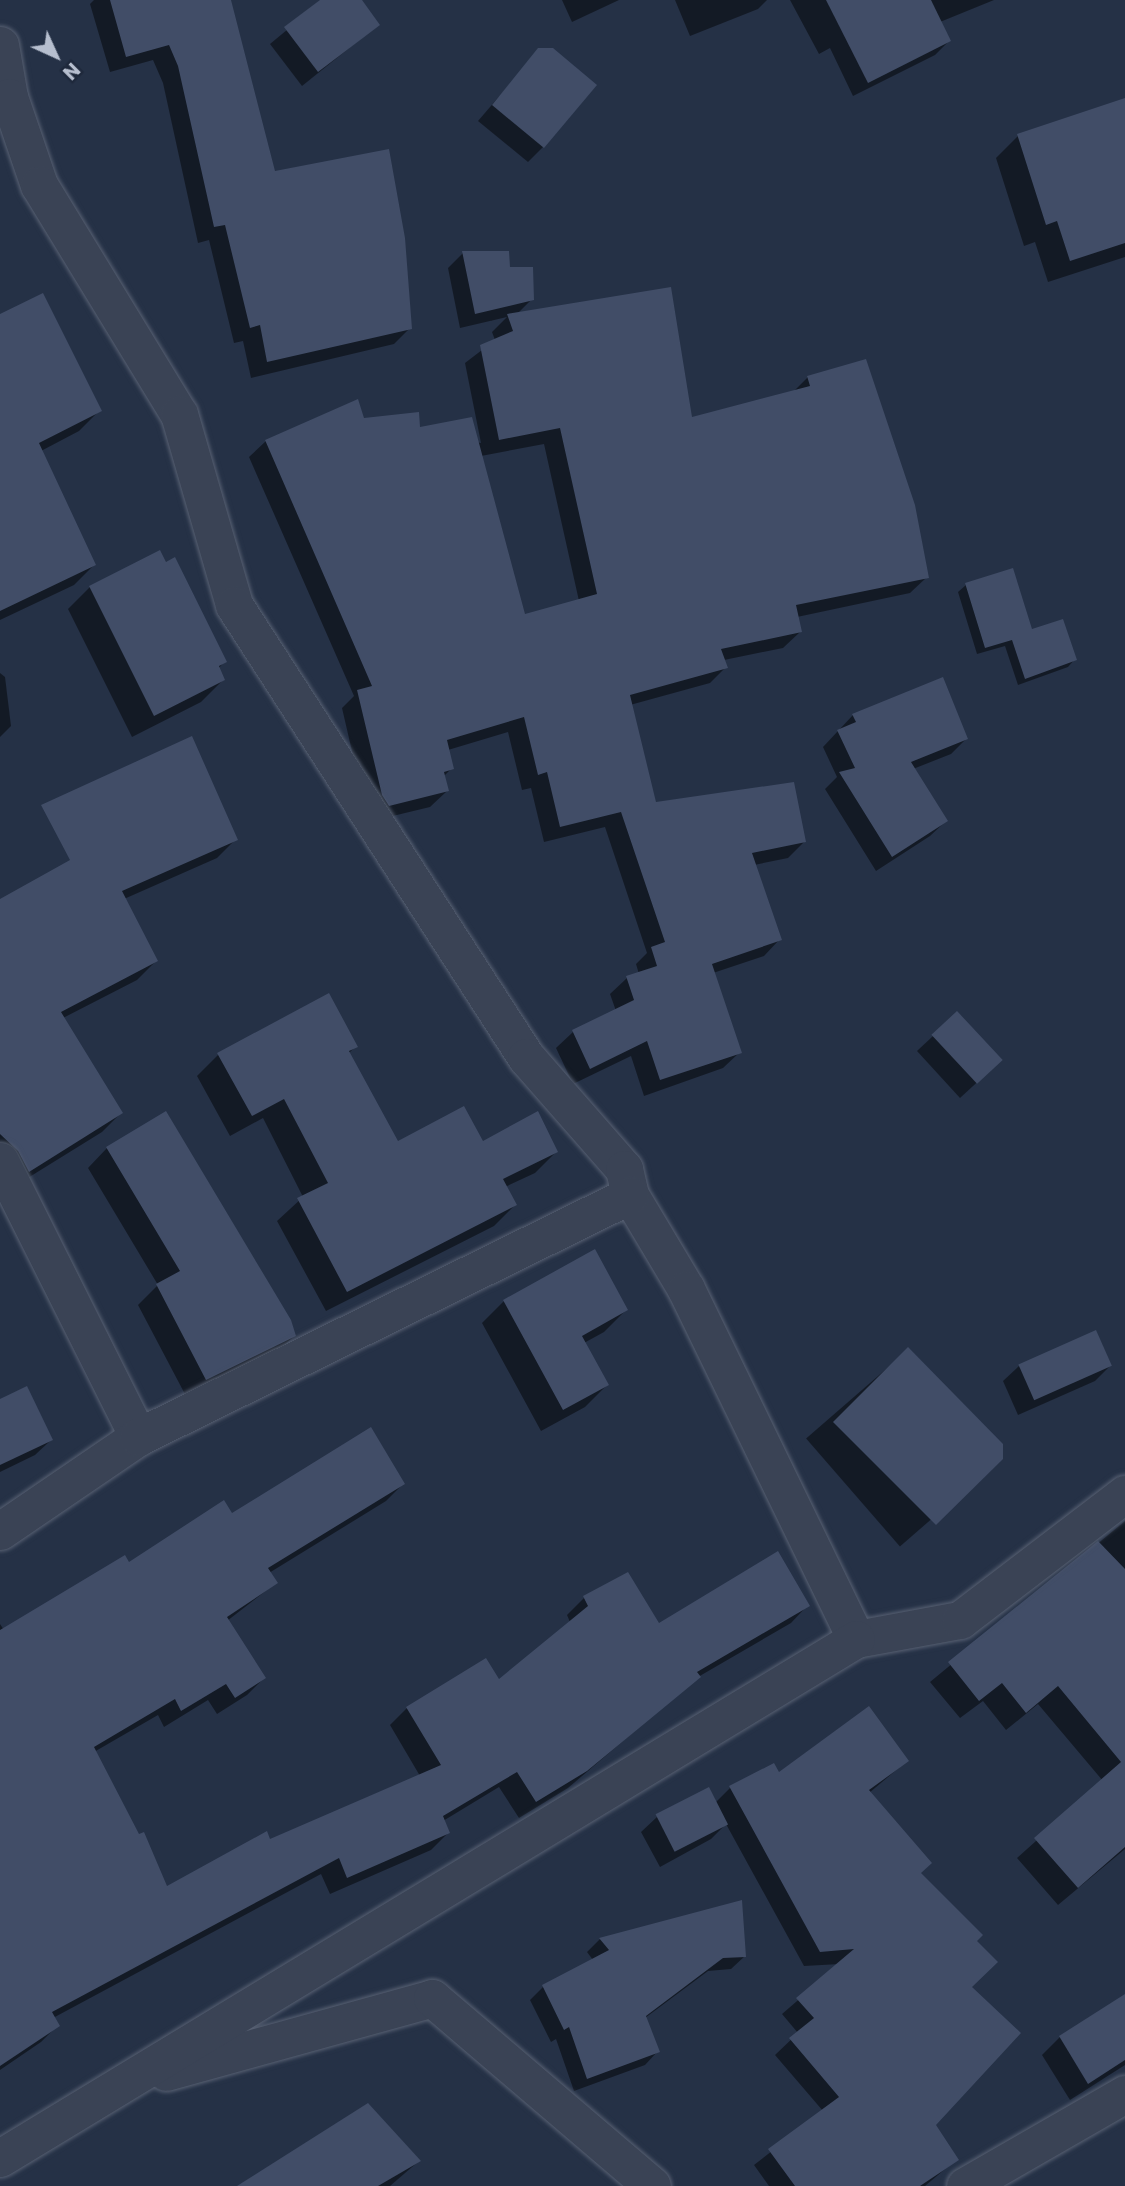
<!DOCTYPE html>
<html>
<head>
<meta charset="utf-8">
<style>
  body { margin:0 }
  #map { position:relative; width:1125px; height:2186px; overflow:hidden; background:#253146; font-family:Poppins,sans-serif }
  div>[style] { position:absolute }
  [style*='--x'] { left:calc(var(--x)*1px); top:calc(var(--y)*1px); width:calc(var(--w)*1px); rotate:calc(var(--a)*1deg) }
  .shadow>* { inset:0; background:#0007; transform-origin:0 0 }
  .building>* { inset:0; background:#414d67; transform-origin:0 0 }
  .roads { filter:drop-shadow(0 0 2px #586173) drop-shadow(0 0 2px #586173) }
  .street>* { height:37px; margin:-18.5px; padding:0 18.5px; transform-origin:18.5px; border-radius:18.5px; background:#3a4355 }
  span { translate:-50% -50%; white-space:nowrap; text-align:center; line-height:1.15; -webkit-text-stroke:6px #1e283b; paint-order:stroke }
  .north { position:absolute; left:21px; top:21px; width:70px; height:70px; -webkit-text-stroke:5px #1e283b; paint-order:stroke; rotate:135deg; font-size:19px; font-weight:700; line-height:28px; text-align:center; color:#b7bfcf }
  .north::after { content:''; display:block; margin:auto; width:24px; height:32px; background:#b7bfcf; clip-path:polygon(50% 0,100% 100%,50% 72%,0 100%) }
</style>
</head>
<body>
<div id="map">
  <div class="shadow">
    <i style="clip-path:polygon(94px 0,230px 0,273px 173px,410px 328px,394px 344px,251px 378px,243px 341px,234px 343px,209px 240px,198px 243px,163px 83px,153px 60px,110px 72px,90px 4px)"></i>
    <i style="clip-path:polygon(323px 0,360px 0,378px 25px,302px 86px,270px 44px)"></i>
    <i style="clip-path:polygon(562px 0,619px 0,572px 22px)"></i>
    <i style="clip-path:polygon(675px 0,767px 0,758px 9px,690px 36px)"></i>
    <i style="clip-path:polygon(790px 0,994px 0,940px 22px,949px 41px,935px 55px,853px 96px,830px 48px,819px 54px)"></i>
    <i style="clip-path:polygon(539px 50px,543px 147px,528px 162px,478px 121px)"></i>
    <i style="clip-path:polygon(1125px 125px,1125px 257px,1048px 282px,1035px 242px,1024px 246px,996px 158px,1018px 136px)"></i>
    <i style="clip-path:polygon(evenodd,463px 253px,508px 269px,532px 299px,517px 314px,690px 419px,793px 392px,808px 377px,927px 577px,910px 593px,797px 617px,800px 632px,783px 648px,724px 660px,726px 667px,710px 683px,630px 705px,655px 804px,804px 842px,788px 858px,754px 865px,780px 939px,764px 956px,713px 973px,740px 1052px,723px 1068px,644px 1096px,631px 1056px,573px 1084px,556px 1048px,573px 1032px,616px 1011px,610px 994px,627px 978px,639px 974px,636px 964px,647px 953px,605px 827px,544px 842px,531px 788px,522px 790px,508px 732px,448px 750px,452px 768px,444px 776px,447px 791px,430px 807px,372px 821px,366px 812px,342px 708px,354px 696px,249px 457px,266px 441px,357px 401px,363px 420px,481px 443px,465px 363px,495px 340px,492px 332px,507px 317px,460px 328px,448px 268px,463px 253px,544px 444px,579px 601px,524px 616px,481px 456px,544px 444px)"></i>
    <i style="clip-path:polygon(0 316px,99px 411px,79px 431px,41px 451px,94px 565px,74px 585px,0 620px)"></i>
    <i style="clip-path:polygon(966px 585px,1031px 632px,1075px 659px,1068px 667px,1018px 685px,1005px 646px,977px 654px,958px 592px)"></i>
    <i style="clip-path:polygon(90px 587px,225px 661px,218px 669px,223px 680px,201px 702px,132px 737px,68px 609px)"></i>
    <i style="clip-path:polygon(0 673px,5px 677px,11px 726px,0 737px)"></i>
    <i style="clip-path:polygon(853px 715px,966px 739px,951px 754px,913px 769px,946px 821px,930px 836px,876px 871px,825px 789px,837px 777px,823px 747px)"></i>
    <i style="clip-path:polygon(236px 839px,217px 858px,124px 899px,156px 961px,137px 980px,63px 1018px,121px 1113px,102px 1132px,10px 1189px,0 1175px,0 909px,85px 855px)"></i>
    <i style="clip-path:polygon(933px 1036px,985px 1075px,960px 1098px,917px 1051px)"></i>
    <i style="clip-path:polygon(356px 1046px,348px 1054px,397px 1143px,482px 1143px,556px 1152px,535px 1173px,505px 1187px,515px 1205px,494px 1226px,326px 1311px,277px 1221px,303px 1197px,263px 1118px,230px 1136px,197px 1076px,218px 1055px)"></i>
    <i style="clip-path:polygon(107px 1148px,294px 1336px,274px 1355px,187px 1398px,138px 1305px,158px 1285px,88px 1168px)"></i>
    <i style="clip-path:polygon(504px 1301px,626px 1310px,604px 1332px,584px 1343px,607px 1385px,585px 1407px,541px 1431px,482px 1323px)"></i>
    <i style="left:908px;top:1350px;width:143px;height:135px;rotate:49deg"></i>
    <i style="clip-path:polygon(1019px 1366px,1110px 1366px,1095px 1381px,1018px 1415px,1003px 1381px)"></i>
    <i style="clip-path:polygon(0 1401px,51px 1440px,35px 1455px,0 1472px)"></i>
    <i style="clip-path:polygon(403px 1484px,386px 1501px,269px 1573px,276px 1583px,227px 1621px,264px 1678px,247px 1695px,217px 1714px,208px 1700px,164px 1727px,158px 1715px,94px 1752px,166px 1888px,420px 1776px,390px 1725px,407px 1708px,499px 1681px,570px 1622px,567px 1615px,584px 1598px,658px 1625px,808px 1605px,791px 1623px,698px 1677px,568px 1788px,519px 1818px,499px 1787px,443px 1821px,448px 1833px,431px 1850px,330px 1894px,321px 1874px,53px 2018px,58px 2025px,41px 2042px,0 2070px,0 1624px,4px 1630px,232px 1515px)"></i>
    <i style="clip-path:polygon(1125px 1521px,1125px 1849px,1058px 1905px,1017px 1858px,1103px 1781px,1038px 1704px,1006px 1730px,983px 1701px,960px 1718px,930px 1682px)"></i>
    <i style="clip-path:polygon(907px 1761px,869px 1793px,919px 1874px,975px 1941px,969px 1988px,934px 2125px,957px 2159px,925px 2186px,769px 2186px,754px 2165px,823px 2111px,775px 2055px,798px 2033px,782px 2014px,840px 1964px,804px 1966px,726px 1824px,711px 1839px,660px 1867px,641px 1832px,657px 1817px,708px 1789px,715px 1803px,730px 1788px,779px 1775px)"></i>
    <i style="clip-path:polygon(600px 1939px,745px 1956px,731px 1969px,708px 1971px,645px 2018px,658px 2051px,645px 2065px,574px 2091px,556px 2039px,551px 2042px,530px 2000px,543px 1987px,593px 1960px,587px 1952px)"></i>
    <i style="clip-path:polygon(1125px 1996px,1125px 2065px,1070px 2100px,1042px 2055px,1060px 2037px)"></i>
    <i style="clip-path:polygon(419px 2161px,390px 2186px,240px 2186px)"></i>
  </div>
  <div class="building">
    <i style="clip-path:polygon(110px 0,231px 0,275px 171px,389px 149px,405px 238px,412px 329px,267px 362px,260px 325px,250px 328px,225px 225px,214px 227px,178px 66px,169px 45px,126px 57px)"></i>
    <i style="clip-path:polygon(320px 0,362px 0,380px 25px,318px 72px,284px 27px)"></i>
    <i style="clip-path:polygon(826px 0,931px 0,951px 41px,868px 83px)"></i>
    <i style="clip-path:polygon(538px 48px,553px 48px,597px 85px,544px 148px,492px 105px)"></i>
    <i style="clip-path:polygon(1125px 98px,1125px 243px,1070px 261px,1057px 221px,1046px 225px,1017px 134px)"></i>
    <i style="clip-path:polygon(462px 251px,509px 251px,510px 267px,533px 267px,534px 300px,475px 314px)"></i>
    <i style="clip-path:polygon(671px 287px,692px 417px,810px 386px,807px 376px,866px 359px,915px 505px,929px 578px,796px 605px,802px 632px,721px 649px,728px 668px,630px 695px,656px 802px,794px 782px,806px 842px,752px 853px,782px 940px,712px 964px,742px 1053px,660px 1080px,647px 1041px,590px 1069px,572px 1030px,634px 1000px,626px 976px,657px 966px,651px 947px,665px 942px,621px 812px,560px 827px,547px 772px,538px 775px,524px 717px,447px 740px,454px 769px,444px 772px,449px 791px,389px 806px,382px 795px,357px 690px,372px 686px,265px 440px,358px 399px,364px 418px,419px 412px,420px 427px,472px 417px,525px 614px,597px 594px,560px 428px,499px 440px,480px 345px,513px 331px,507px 314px)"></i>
    <i style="clip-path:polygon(43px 293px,102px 411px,39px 443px,96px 565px,0 611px,0 314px)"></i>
    <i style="clip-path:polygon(160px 550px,166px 562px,175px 557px,227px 662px,219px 666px,225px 680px,154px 716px,89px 586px)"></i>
    <i style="clip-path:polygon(1013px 568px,1032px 629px,1063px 619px,1077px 660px,1025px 679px,1012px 640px,985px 648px,965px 583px)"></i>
    <i style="clip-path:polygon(943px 677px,968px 739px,911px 762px,948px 821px,892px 857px,839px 772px,855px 768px,837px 730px,856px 722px,852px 714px)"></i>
    <i style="clip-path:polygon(192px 736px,238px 840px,122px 891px,158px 961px,61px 1012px,123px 1113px,29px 1172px,18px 1151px,0 1134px,0 899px,70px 860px,41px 805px)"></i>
    <i style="clip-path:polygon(329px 993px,358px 1047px,349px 1051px,398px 1141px,464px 1106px,483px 1141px,538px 1111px,558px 1152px,503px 1179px,517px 1205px,347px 1292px,297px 1198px,328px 1183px,284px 1099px,252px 1116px,217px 1053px)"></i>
    <i style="left:957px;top:1011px;width:67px;height:35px;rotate:47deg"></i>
    <i style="clip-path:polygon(166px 1111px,291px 1320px,296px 1336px,206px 1380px,156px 1284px,180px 1271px,106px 1147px)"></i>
    <i style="clip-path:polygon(595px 1249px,628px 1310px,582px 1336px,609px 1385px,563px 1410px,503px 1300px)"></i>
    <i style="left:1096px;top:1330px;width:39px;height:85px;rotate:66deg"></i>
    <i style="clip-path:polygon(908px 1347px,1003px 1444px,1003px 1459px,936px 1525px,833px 1422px)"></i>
    <i style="clip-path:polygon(27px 1386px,53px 1440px,0 1465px,0 1399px)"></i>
    <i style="clip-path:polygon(371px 1427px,405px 1484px,268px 1568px,278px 1583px,227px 1617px,266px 1678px,235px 1698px,226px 1684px,181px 1711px,175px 1699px,94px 1747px,139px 1834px,144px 1832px,167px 1886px,267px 1831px,270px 1839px,441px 1765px,406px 1707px,486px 1658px,499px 1679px,588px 1606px,583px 1596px,628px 1572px,659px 1623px,778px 1551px,810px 1606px,697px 1672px,701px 1677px,587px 1771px,536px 1802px,517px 1772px,443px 1816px,450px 1833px,347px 1878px,339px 1858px,52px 2012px,60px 2026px,0 2066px,0 1630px,125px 1555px,129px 1562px,224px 1500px,232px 1513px)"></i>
    <i style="clip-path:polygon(1098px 1541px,1125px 1569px,1125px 1847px,1078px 1888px,1034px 1838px,1121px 1762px,1058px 1686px,1026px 1713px,1002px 1683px,979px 1701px,948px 1662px)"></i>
    <i style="clip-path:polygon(869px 1706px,909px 1761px,869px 1790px,932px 1863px,921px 1873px,983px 1935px,977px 1941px,998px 1962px,972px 1987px,1021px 2033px,936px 2125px,959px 2160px,920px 2186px,795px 2186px,768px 2149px,839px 2097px,789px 2038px,814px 2018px,796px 1998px,854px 1949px,820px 1952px,729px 1786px,774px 1763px,779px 1772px)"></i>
    <i style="left:709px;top:1787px;width:42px;height:60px;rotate:63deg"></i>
    <i style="clip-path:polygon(742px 1900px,746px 1957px,723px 1958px,646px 2016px,660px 2052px,587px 2079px,569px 2027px,564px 2030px,542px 1985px,609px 1950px,599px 1938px)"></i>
    <i style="clip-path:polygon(1125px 1994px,1125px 2060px,1088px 2084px,1059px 2036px)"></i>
    <i style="clip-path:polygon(368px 2103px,421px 2161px,378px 2186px,237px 2186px)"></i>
  </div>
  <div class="roads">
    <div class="street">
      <i style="--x:0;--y:45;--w:53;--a:80.2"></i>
      <i style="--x:9;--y:97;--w:93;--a:71.2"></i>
      <i style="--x:39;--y:185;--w:268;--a:58.6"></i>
      <i style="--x:179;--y:414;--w:199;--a:73.9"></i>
      <i style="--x:234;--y:605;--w:538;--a:57.14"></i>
      <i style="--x:526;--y:1057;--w:149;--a:48.8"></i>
      <i style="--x:624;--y:1169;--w:27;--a:77"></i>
      <i style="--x:630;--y:1195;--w:109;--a:59.2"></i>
      <i style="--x:686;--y:1289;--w:389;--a:64.1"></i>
      <i style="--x:856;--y:1639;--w:106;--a:-10.4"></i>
      <i style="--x:960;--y:1620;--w:208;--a:-37.4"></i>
      <i style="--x:0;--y:1161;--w:309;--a:63.4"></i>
      <i style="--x:0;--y:1531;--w:167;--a:-34.3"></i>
      <i style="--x:138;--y:1437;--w:548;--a:-26.19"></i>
      <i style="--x:166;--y:2072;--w:276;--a:-15.5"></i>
      <i style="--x:432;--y:1998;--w:289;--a:40.5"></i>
      <i style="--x:0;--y:2158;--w:1001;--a:-31.23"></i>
      <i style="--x:965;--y:2186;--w:185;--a:-29.9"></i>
    </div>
  </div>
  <div class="north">N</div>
</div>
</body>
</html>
